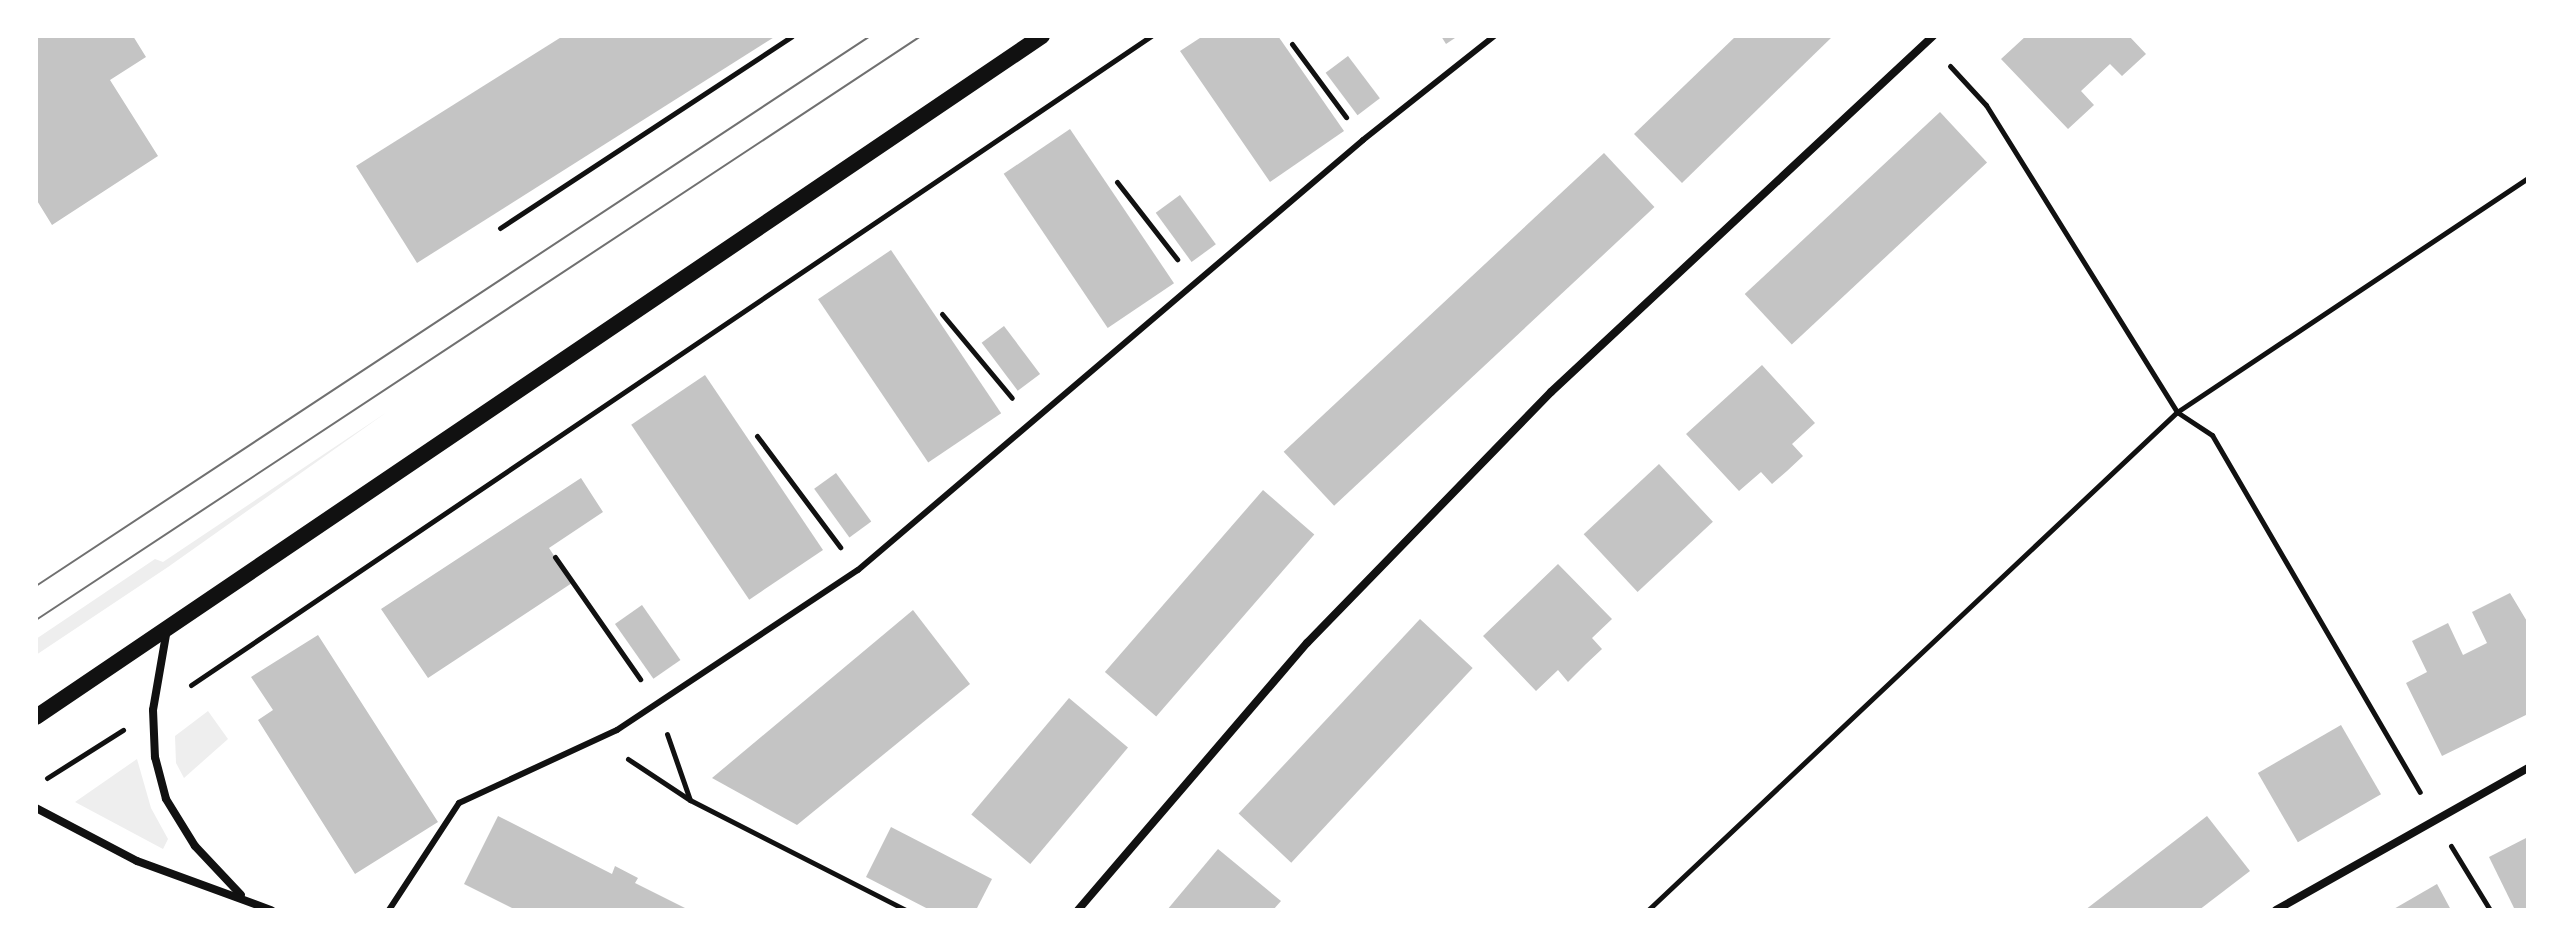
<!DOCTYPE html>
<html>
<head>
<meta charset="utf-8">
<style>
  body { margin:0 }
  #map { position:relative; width:2564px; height:946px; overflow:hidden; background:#fff; font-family:"PT Sans",sans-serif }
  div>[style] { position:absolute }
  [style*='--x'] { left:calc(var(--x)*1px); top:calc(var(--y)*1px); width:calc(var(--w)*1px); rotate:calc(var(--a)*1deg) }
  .green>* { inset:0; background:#eee }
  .building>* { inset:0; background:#c4c4c4; transform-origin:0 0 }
  .path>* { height:5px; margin:-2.5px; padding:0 2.5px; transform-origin:2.5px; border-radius:2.5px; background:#111 }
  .service>* { height:6px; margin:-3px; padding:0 3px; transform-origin:3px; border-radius:3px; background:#111 }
  .minor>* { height:8px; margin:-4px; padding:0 4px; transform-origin:4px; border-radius:4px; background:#111 }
  .secondary>* { height:16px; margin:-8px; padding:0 8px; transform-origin:8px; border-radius:8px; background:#111 }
  .tram>* { height:2px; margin:-1px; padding:0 1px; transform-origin:1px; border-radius:1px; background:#707070 }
  span { translate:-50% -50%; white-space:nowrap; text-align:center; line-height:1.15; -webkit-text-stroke:8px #fff; paint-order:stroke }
  .frame { position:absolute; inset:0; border:38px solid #fff; pointer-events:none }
</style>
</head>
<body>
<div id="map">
  <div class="green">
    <i style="clip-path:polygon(387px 412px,168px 567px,36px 655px,36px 639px,155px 559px,163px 562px)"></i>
    <i style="clip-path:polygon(208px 711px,228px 739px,184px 778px,176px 763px,175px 736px)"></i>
    <i style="clip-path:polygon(137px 759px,151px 808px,168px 839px,163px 849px,75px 802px)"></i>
  </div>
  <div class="building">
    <i style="clip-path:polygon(36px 36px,133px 36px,146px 57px,110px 80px,158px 156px,52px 225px,36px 199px)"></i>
    <i style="clip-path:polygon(563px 36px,776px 36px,417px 263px,356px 166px)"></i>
    <i style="clip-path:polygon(1203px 36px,1278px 36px,1344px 131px,1270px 182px,1180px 51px)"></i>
    <i style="clip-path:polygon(1441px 36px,1458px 36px,1446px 44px)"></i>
    <i style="clip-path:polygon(1736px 36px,1833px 36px,1682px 183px,1634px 134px)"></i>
    <i style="clip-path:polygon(2026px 36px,2129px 36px,2146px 54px,2122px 76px,2110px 64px,2081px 91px,2094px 105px,2068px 129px,2001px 59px)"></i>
    <i style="left:1348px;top:56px;width:53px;height:28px;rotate:53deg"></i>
    <i style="left:1940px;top:112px;width:69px;height:267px;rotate:47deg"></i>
    <i style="left:1070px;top:129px;width:186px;height:80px;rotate:56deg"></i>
    <i style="left:1604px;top:153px;width:74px;height:438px;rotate:47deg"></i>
    <i style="left:1180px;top:195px;width:61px;height:30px;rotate:54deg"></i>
    <i style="left:891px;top:250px;width:197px;height:88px;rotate:56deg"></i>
    <i style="left:1004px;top:326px;width:60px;height:28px;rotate:53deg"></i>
    <i style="clip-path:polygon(1762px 365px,1815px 423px,1792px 444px,1803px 456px,1787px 471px,1772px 484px,1761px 472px,1739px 491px,1686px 434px)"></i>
    <i style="left:705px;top:375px;width:211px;height:89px;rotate:56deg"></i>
    <i style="left:1659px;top:464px;width:79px;height:103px;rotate:47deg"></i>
    <i style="left:836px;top:473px;width:60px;height:27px;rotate:54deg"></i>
    <i style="clip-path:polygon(581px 478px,603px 512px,549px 548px,572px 583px,428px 678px,381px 609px)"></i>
    <i style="left:1263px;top:490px;width:68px;height:241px;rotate:41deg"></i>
    <i style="clip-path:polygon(1558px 564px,1612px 619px,1592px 638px,1602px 649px,1586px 664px,1568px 682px,1558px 670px,1536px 691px,1483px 636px)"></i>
    <i style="clip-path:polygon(2510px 593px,2528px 623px,2528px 714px,2442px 756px,2406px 683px,2427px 672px,2412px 641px,2448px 623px,2463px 655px,2487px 643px,2472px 612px)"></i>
    <i style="left:642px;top:605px;width:67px;height:33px;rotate:55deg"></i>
    <i style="clip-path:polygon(913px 610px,970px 684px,797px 825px,712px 778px)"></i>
    <i style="left:1420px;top:619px;width:72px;height:266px;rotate:43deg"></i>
    <i style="clip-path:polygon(318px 635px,438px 822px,355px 874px,258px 720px,273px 710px,251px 677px)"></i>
    <i style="left:1069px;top:698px;width:77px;height:152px;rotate:40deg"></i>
    <i style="left:2341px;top:725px;width:80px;height:96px;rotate:60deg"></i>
    <i style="clip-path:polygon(498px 816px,612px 874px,615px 866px,638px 878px,635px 883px,689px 910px,516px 910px,464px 884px)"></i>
    <i style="clip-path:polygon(2207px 816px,2250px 871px,2199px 910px,2085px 910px)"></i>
    <i style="clip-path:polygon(891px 827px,992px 879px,976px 910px,930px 910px,866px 877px)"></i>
    <i style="clip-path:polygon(2528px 837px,2528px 910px,2515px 910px,2489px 857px)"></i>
    <i style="clip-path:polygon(1218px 849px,1281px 901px,1273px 910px,1167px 910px)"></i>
    <i style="clip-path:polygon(2437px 884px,2451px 910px,2392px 910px)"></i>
  </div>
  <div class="path">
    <i style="--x:1292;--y:44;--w:91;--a:53.5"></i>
    <i style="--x:1950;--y:66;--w:53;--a:47.3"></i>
    <i style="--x:1986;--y:105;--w:362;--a:58.1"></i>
    <i style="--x:2177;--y:412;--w:42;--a:33.3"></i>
    <i style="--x:2212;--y:435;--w:413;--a:59.8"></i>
    <i style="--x:1117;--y:182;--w:98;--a:52.1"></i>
    <i style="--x:500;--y:228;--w:349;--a:-33.3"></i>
    <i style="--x:942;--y:314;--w:109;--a:50.2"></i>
    <i style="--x:757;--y:436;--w:139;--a:53.2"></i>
    <i style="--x:555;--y:557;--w:149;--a:55.1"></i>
    <i style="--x:191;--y:685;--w:1159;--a:-34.06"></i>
    <i style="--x:667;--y:734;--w:70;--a:70.8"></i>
    <i style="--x:628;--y:759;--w:74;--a:33.5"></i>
    <i style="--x:690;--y:800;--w:242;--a:27"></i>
    <i style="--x:47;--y:778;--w:90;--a:-32.3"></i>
    <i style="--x:2451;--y:846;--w:75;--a:58.6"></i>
    <i style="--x:1648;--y:910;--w:727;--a:-43.27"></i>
    <i style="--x:2177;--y:412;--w:422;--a:-33.7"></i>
  </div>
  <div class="service">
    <i style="--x:389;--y:910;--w:128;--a:-56.8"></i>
    <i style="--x:459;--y:803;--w:174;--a:-24.8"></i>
    <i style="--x:617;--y:730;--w:289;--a:-33.6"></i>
    <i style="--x:858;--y:570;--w:663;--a:-40.41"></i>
    <i style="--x:1363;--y:140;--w:167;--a:-38.4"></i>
  </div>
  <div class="minor">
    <i style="--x:167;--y:629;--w:82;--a:99.8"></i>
    <i style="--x:153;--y:710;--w:47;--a:87.6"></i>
    <i style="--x:155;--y:757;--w:43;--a:75.3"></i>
    <i style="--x:166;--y:799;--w:55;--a:58.3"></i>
    <i style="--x:195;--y:846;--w:67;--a:46.8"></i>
    <i style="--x:36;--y:808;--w:114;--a:27.7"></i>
    <i style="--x:137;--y:861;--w:143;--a:20.1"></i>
    <i style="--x:1078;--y:910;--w:352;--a:-49.4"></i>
    <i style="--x:1307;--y:643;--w:350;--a:-45.8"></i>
    <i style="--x:1551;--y:392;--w:522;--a:-42.98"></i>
    <i style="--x:2276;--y:910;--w:289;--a:-29.4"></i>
  </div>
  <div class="secondary">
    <i style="--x:36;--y:717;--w:1215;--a:-34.1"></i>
  </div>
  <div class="tram">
    <i style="--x:36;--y:586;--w:999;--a:-33.4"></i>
    <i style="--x:36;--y:620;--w:1060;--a:-33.42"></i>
  </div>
  <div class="frame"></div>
</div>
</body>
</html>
